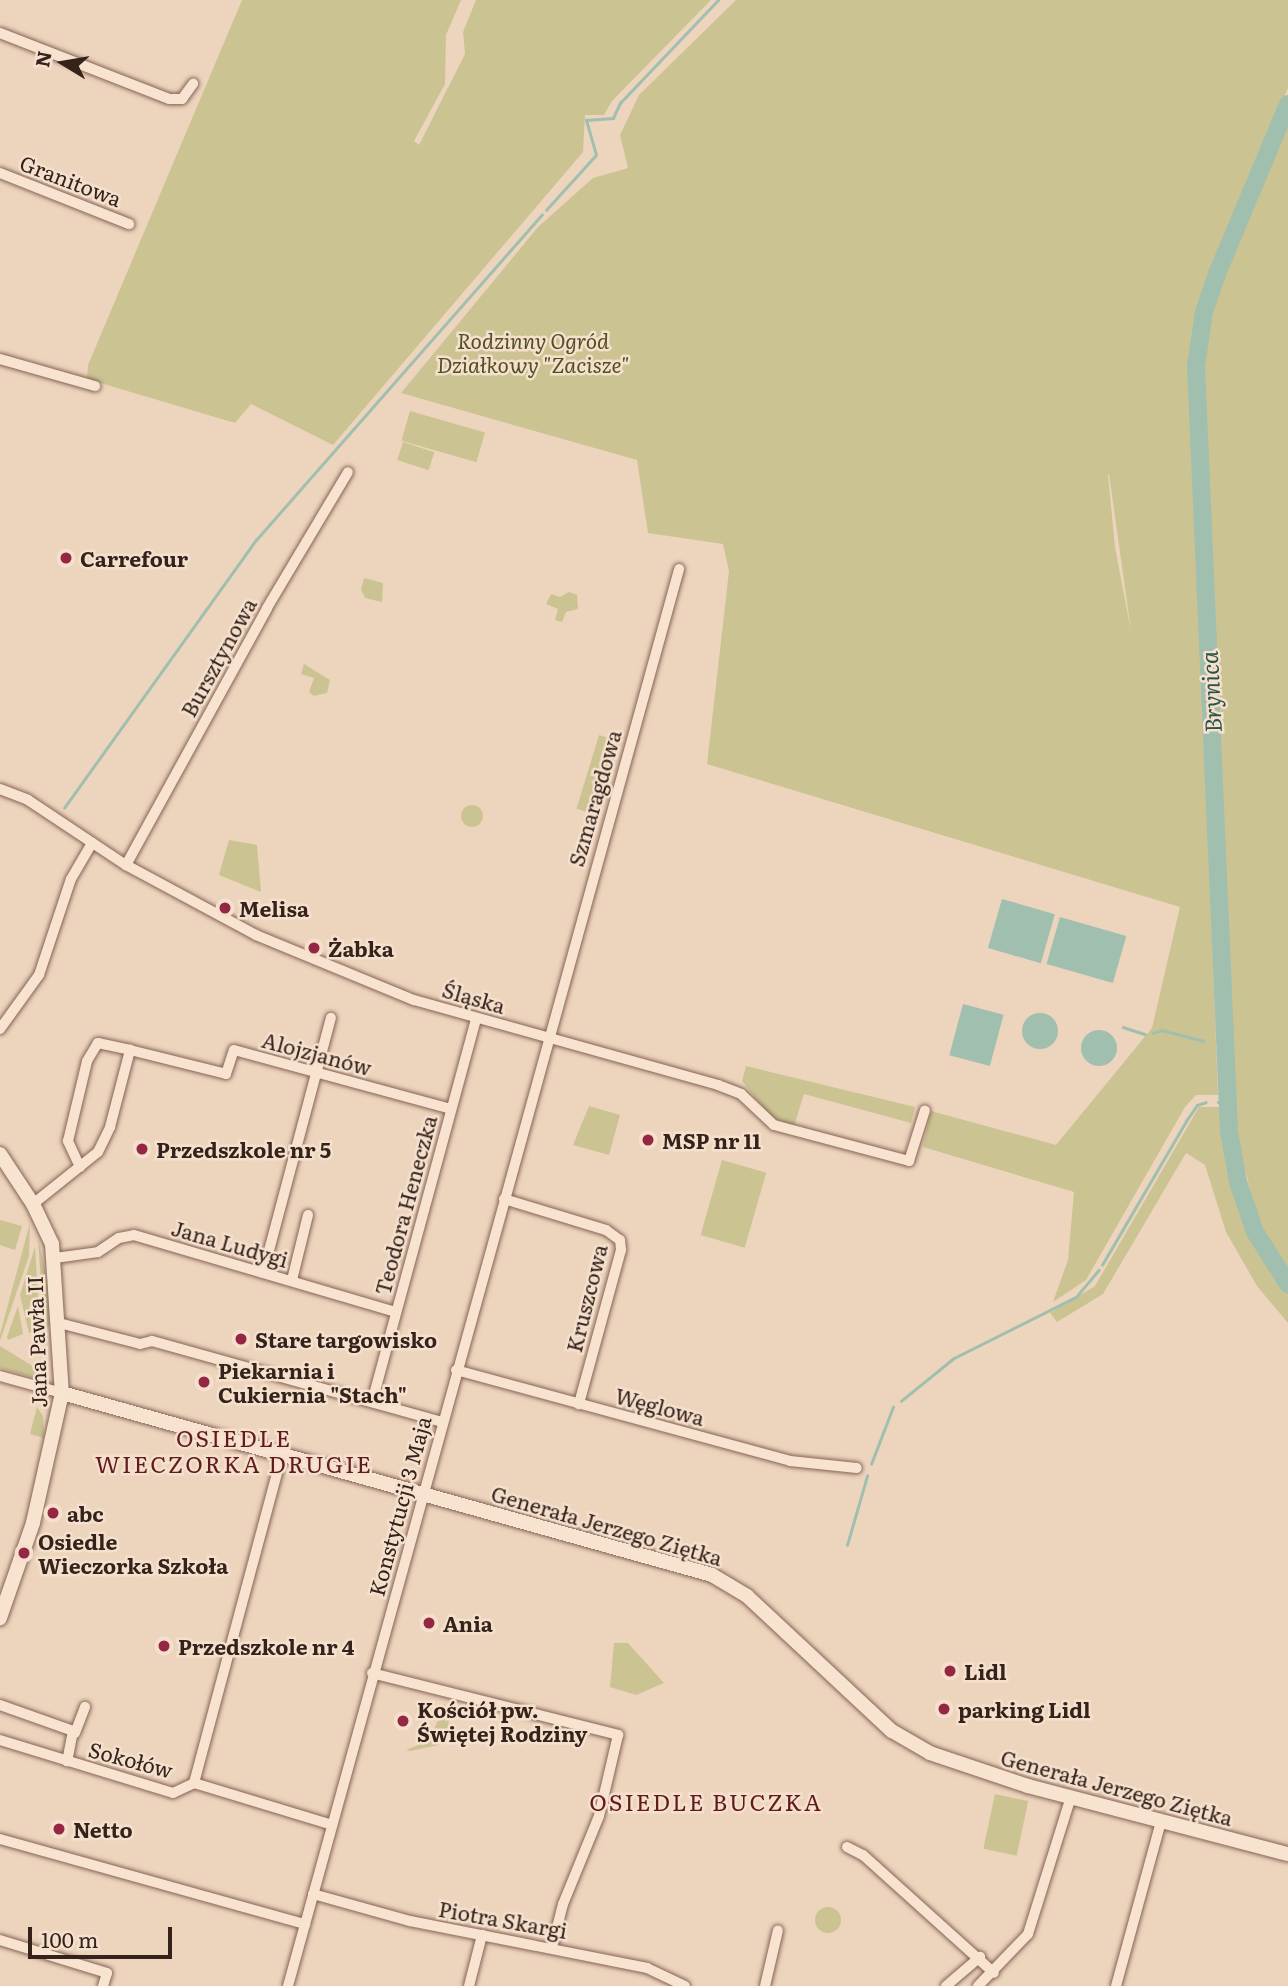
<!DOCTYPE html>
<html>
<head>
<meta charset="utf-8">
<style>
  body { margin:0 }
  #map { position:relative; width:1288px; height:1986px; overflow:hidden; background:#edd4bd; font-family:Literata,serif }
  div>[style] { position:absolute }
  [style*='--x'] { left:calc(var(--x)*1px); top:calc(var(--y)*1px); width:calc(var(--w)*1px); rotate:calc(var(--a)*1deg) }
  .green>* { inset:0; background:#cbc492; transform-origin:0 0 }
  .round { border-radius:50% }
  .water>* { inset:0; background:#a1bfaf; transform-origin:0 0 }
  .stream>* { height:2.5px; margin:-1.25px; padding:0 1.25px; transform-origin:1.25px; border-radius:1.25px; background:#a1bfaf }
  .river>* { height:18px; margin:-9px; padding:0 9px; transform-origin:9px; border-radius:9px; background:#a1bfaf }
  .roads { filter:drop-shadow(0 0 2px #856456) drop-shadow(0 0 2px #856456) }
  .street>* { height:10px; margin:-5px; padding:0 5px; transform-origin:5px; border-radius:5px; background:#f8e3d0 }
  .secondary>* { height:14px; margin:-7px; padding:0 7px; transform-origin:7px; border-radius:7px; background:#f8e3d0 }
  .dots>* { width:19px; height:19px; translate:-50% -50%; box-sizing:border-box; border:4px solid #f5e0cd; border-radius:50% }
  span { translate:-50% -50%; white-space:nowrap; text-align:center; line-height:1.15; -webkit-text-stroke:5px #f5e0cd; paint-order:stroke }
  .street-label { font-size:21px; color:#34221b }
  .park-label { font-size:21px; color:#505122; font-style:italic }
  .poi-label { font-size:21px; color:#34221b; font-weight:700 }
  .left { translate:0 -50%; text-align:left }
  .water-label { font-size:23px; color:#2a5448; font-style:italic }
  .neighbourhood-label { font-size:23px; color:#611b1c; letter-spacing:2px }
  .north { position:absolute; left:28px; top:28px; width:70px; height:70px; -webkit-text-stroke:5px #f5e0cd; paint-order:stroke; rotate:281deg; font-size:19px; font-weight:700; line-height:28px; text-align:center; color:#34221b }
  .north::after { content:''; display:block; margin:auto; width:24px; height:32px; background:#34221b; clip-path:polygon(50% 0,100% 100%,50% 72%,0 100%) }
  .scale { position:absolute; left:28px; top:1927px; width:144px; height:32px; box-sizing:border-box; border:4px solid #34221b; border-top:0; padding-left:9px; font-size:21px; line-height:24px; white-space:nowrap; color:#34221b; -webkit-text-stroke:5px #f5e0cd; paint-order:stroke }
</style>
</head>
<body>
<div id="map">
  <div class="green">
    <i style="clip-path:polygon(242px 0,461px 0,446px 35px,445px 84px,414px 141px,419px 145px,465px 54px,463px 32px,476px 0,711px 0,612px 101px,604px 115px,585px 115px,583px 152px,333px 445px,251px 404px,235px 423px,87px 379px,88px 365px)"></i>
    <i style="clip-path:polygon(evenodd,736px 0,1288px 0,1288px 88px,1200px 299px,1190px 364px,1218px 1095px,1196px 1095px,1185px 1107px,1086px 1280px,1053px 1302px,1068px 1260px,1074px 1192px,923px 1147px,931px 1111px,1056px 1145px,1152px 1028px,1180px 907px,707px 764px,729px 571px,723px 544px,648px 533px,637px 460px,401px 393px,538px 227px,593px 178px,628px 168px,620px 135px,639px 95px,736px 0,1108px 474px,1109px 474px,1131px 631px,1115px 547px,1108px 474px)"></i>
    <i style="clip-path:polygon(1288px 121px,1288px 1271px,1260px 1226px,1236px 1137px,1202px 375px,1207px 329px,1226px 271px)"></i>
    <i style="left:410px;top:411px;width:78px;height:31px;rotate:16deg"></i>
    <i style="left:403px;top:442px;width:33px;height:19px;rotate:18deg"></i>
    <i style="clip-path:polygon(364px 578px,383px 583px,382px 602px,365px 598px,361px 590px)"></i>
    <i style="clip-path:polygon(569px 592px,577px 595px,578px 609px,566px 612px,562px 622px,555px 620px,558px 609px,546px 604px,551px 594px,560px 597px)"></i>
    <i style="clip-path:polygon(304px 664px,330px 680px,327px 693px,314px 696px,309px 692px,314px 678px,301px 674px)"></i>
    <i style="left:599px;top:735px;width:21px;height:77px;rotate:17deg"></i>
    <i class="round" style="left:461px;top:805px;width:22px;height:22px"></i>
    <i style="clip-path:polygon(229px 840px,257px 845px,261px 892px,219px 875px)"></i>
    <i style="clip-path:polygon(746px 1066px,915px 1107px,911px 1123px,804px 1094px,794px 1126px,771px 1117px,742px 1081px)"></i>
    <i style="clip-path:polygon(589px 1106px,620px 1115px,609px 1155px,573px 1145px)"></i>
    <i style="clip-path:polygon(1199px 1107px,1219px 1107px,1245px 1217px,1274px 1272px,1288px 1288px,1288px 1323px,1257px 1286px,1226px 1232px,1205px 1165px,1186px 1153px,1103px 1294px,1057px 1322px,1050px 1313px,1095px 1286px)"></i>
    <i style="left:722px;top:1160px;width:46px;height:78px;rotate:16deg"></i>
    <i style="clip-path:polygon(0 1220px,22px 1226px,15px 1250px,0 1245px)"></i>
    <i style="clip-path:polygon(30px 1223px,29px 1256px,0 1341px,0 1334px)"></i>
    <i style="clip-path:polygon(38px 1238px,48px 1284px,50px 1326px,44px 1328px)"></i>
    <i style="clip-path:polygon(35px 1247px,40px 1330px,29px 1333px,20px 1295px)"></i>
    <i style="clip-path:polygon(18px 1306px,23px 1334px,8px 1340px,7px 1337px)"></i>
    <i style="clip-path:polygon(0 1346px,31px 1365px,36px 1371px,34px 1378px,0 1368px)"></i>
    <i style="clip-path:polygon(37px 1407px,43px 1416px,44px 1438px,30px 1434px)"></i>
    <i style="clip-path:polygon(614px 1643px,628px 1643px,664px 1683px,636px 1695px,610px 1687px)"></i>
    <i style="clip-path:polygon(444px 1704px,451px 1712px,444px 1744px,410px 1751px,406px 1750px,430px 1740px)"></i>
    <i style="left:995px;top:1794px;width:34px;height:56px;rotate:12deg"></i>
    <i class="round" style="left:815px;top:1907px;width:26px;height:26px"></i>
  </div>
  <div class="water">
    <i style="left:1002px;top:899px;width:55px;height:51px;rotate:16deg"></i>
    <i style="left:1060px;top:917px;width:69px;height:49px;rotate:16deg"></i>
    <i style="left:963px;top:1004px;width:42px;height:53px;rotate:15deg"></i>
    <i class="round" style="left:1022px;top:1013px;width:36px;height:36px"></i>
    <i class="round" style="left:1081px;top:1030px;width:36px;height:36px"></i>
  </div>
  <div class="stream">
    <i style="--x:546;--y:210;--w:74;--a:-47.7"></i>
    <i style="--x:596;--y:155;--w:36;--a:-106"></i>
    <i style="--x:586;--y:120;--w:27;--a:-4"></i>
    <i style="--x:613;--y:118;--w:17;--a:-65"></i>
    <i style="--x:620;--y:103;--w:142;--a:-46.4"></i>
    <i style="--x:64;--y:808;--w:330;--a:-54.4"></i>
    <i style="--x:256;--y:540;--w:433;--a:-48.7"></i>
    <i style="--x:1123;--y:1027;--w:23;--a:18"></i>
    <i style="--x:1153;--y:1033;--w:9;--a:-18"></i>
    <i style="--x:1162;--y:1030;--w:43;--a:14.7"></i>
    <i style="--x:1217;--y:1041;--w:6;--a:0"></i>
    <i style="--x:1218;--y:1102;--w:9;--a:-6"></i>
    <i style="--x:1102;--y:1265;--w:167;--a:-59.7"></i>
    <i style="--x:1186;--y:1121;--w:19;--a:-55"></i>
    <i style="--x:1197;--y:1105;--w:9;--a:-18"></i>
    <i style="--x:901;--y:1401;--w:68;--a:-39.1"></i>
    <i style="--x:954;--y:1358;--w:136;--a:-26.6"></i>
    <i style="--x:1076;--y:1297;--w:35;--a:-50"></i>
    <i style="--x:871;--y:1464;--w:61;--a:-68.9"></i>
    <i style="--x:847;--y:1545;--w:72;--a:-73.8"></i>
  </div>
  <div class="river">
    <i style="--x:1288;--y:104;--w:184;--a:112.7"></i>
    <i style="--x:1217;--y:274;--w:40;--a:108.9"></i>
    <i style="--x:1204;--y:312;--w:55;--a:98.4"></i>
    <i style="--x:1196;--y:366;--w:766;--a:87.53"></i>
    <i style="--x:1229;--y:1131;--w:52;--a:80"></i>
    <i style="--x:1238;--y:1182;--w:53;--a:71.2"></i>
    <i style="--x:1255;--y:1232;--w:62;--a:57.6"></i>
  </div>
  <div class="roads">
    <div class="street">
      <i style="--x:0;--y:33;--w:181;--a:21.3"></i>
      <i style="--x:169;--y:99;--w:13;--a:0"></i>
      <i style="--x:182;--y:99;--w:19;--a:-54"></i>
      <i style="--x:0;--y:173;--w:139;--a:21.6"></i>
      <i style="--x:0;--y:359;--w:99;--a:15.9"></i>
      <i style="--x:0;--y:789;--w:30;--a:21"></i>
      <i style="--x:28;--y:800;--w:118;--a:33.6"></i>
      <i style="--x:126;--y:865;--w:148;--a:28.3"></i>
      <i style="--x:256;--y:935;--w:171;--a:22.4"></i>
      <i style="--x:414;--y:1000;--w:316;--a:15.6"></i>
      <i style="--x:718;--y:1085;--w:25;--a:21"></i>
      <i style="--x:741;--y:1094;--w:45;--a:43.2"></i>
      <i style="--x:774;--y:1125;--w:140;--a:14.9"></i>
      <i style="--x:909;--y:1161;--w:53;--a:-72.6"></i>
      <i style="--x:126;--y:865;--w:293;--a:-61.2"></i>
      <i style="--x:267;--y:608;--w:158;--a:-59.2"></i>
      <i style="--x:0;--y:1029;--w:67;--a:-54.2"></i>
      <i style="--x:39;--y:975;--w:101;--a:-71.6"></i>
      <i style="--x:71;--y:879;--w:42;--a:-59.7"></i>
      <i style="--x:80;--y:1167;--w:29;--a:-115"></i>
      <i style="--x:68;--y:1141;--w:82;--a:-76.6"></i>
      <i style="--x:87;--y:1061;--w:21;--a:-59"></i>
      <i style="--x:98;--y:1043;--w:33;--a:12"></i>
      <i style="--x:504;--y:1199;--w:107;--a:16.9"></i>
      <i style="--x:606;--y:1230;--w:17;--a:36"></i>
      <i style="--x:620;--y:1240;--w:10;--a:84"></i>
      <i style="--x:621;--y:1250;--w:160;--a:105.3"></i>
      <i style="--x:33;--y:1204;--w:83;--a:-38.7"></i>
      <i style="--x:98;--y:1152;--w:28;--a:-64"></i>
      <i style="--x:110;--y:1127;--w:80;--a:-75.4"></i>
      <i style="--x:130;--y:1050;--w:99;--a:14"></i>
      <i style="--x:226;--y:1074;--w:25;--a:-72"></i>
      <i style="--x:234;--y:1050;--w:225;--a:15.2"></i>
      <i style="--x:55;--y:1258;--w:43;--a:-7.9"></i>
      <i style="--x:98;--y:1252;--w:25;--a:-34"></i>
      <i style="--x:119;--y:1238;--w:15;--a:-11"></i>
      <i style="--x:134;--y:1235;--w:273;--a:16.4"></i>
      <i style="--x:263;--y:1273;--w:264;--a:-75.1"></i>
      <i style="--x:292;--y:1280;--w:67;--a:-76.2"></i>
      <i style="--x:59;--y:1323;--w:84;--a:14.5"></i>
      <i style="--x:140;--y:1344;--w:12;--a:-14"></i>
      <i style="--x:152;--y:1341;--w:301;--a:15.6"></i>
      <i style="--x:456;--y:1370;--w:346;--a:15.2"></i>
      <i style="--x:790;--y:1461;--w:67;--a:6"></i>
      <i style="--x:0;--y:1376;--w:64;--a:15.3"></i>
      <i style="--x:372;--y:1402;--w:397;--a:-74.8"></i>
      <i style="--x:372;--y:1673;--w:254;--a:14.1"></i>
      <i style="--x:618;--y:1735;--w:83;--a:103.2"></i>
      <i style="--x:599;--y:1816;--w:95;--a:112.2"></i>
      <i style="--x:563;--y:1904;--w:44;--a:104.3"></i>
      <i style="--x:0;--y:1705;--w:77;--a:19.6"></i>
      <i style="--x:73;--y:1731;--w:31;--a:101"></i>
      <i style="--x:75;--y:1733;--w:28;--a:-69"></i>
      <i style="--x:0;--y:1740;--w:181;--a:17"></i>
      <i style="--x:173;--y:1793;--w:23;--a:-25"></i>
      <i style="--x:194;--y:1783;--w:144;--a:16.9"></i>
      <i style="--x:194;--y:1783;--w:340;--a:-75"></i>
      <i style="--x:0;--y:1839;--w:317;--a:15.6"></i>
      <i style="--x:847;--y:1847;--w:18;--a:27"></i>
      <i style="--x:863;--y:1855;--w:176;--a:42"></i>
      <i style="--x:313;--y:1894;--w:101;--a:15.6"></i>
      <i style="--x:410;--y:1921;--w:242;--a:11.2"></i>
      <i style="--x:647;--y:1968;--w:42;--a:25.3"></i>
      <i style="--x:0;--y:1940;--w:112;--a:17.1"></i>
      <i style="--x:107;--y:1973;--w:14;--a:107"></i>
      <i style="--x:288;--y:1986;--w:1470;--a:-74.57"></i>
      <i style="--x:469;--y:1986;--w:53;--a:-75.7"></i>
      <i style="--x:765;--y:1986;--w:57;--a:-76.9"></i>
      <i style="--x:946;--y:1986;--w:45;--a:-40.5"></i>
      <i style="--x:978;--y:1986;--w:72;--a:-46.1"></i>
      <i style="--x:1028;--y:1934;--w:144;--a:-72.6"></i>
      <i style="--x:1116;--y:1986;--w:171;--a:-74.7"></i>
    </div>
    <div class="secondary">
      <i style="--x:0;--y:1154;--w:60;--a:56.6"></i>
      <i style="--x:33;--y:1204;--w:44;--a:64.6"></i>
      <i style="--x:52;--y:1244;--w:149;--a:86.2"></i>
      <i style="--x:62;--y:1393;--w:133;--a:102.6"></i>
      <i style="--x:33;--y:1523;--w:101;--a:109.2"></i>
      <i style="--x:62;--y:1393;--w:675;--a:15.64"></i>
      <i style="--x:712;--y:1575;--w:41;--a:31"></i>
      <i style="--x:747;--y:1596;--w:198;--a:43"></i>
      <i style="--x:892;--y:1731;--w:44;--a:30.1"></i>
      <i style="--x:930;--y:1753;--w:103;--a:18.6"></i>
      <i style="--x:1028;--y:1786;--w:269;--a:14.7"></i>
    </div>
  </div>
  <div class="dots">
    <i style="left:66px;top:558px;background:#942741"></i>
    <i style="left:225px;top:908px;background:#942741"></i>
    <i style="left:314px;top:948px;background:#942741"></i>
    <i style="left:648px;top:1140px;background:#942741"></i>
    <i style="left:142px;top:1149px;background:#942741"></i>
    <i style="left:241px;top:1339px;background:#942741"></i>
    <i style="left:204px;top:1382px;background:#942741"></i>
    <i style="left:53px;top:1513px;background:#942741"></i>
    <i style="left:24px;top:1553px;background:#942741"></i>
    <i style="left:429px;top:1623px;background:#942741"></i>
    <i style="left:164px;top:1646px;background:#942741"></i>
    <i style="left:950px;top:1671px;background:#942741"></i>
    <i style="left:944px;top:1709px;background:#942741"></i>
    <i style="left:403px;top:1721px;background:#942741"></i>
    <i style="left:59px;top:1829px;background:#942741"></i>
  </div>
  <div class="street-label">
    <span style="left:71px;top:180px;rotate:21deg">Granitowa</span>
    <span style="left:218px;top:657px;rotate:-61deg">Bursztynowa</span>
    <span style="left:594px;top:798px;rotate:-74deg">Szmaragdowa</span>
    <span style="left:474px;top:997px;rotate:16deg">Śląska</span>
    <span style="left:317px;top:1053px;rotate:15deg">Alojzjanów</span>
    <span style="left:405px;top:1205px;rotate:-75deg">Teodora Heneczka</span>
    <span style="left:230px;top:1243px;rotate:16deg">Jana Ludygi</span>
    <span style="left:586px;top:1298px;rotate:-76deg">Kruszcowa</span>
    <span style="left:36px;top:1342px;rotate:-92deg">Jana Pawła II</span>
    <span style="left:660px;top:1406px;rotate:15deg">Węglowa</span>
    <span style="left:399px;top:1506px;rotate:-75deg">Konstytucji 3 Maja</span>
    <span style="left:607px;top:1525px;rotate:16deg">Generała Jerzego Ziętka</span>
    <span style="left:131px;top:1759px;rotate:15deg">Sokołów</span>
    <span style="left:1117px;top:1787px;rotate:15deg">Generała Jerzego Ziętka</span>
    <span style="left:503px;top:1919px;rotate:10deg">Piotra Skargi</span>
  </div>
  <div class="park-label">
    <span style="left:533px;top:352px">Rodzinny Ogród<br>Działkowy "Zacisze"</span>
  </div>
  <div class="poi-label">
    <span class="left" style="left:80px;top:558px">Carrefour</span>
    <span class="left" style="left:239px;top:908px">Melisa</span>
    <span class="left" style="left:328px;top:948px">Żabka</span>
    <span class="left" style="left:662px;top:1140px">MSP nr 11</span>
    <span class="left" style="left:156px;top:1149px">Przedszkole nr 5</span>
    <span class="left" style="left:255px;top:1339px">Stare targowisko</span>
    <span class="left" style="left:218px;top:1382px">Piekarnia i<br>Cukiernia "Stach"</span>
    <span class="left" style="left:67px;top:1513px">abc</span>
    <span class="left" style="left:38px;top:1553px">Osiedle<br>Wieczorka Szkoła</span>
    <span class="left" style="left:443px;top:1623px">Ania</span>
    <span class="left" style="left:178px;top:1646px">Przedszkole nr 4</span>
    <span class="left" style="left:964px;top:1671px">Lidl</span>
    <span class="left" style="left:417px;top:1721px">Kościół pw.<br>Świętej Rodziny</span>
    <span class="left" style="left:958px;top:1709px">parking Lidl</span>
    <span class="left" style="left:73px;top:1829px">Netto</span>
  </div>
  <div class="water-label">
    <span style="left:1210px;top:692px;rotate:-93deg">Brynica</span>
  </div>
  <div class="neighbourhood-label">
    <span style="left:234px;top:1450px">OSIEDLE<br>WIECZORKA DRUGIE</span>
    <span style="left:706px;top:1801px">OSIEDLE BUCZKA</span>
  </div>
  <div class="north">N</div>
  <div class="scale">100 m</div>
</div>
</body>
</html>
